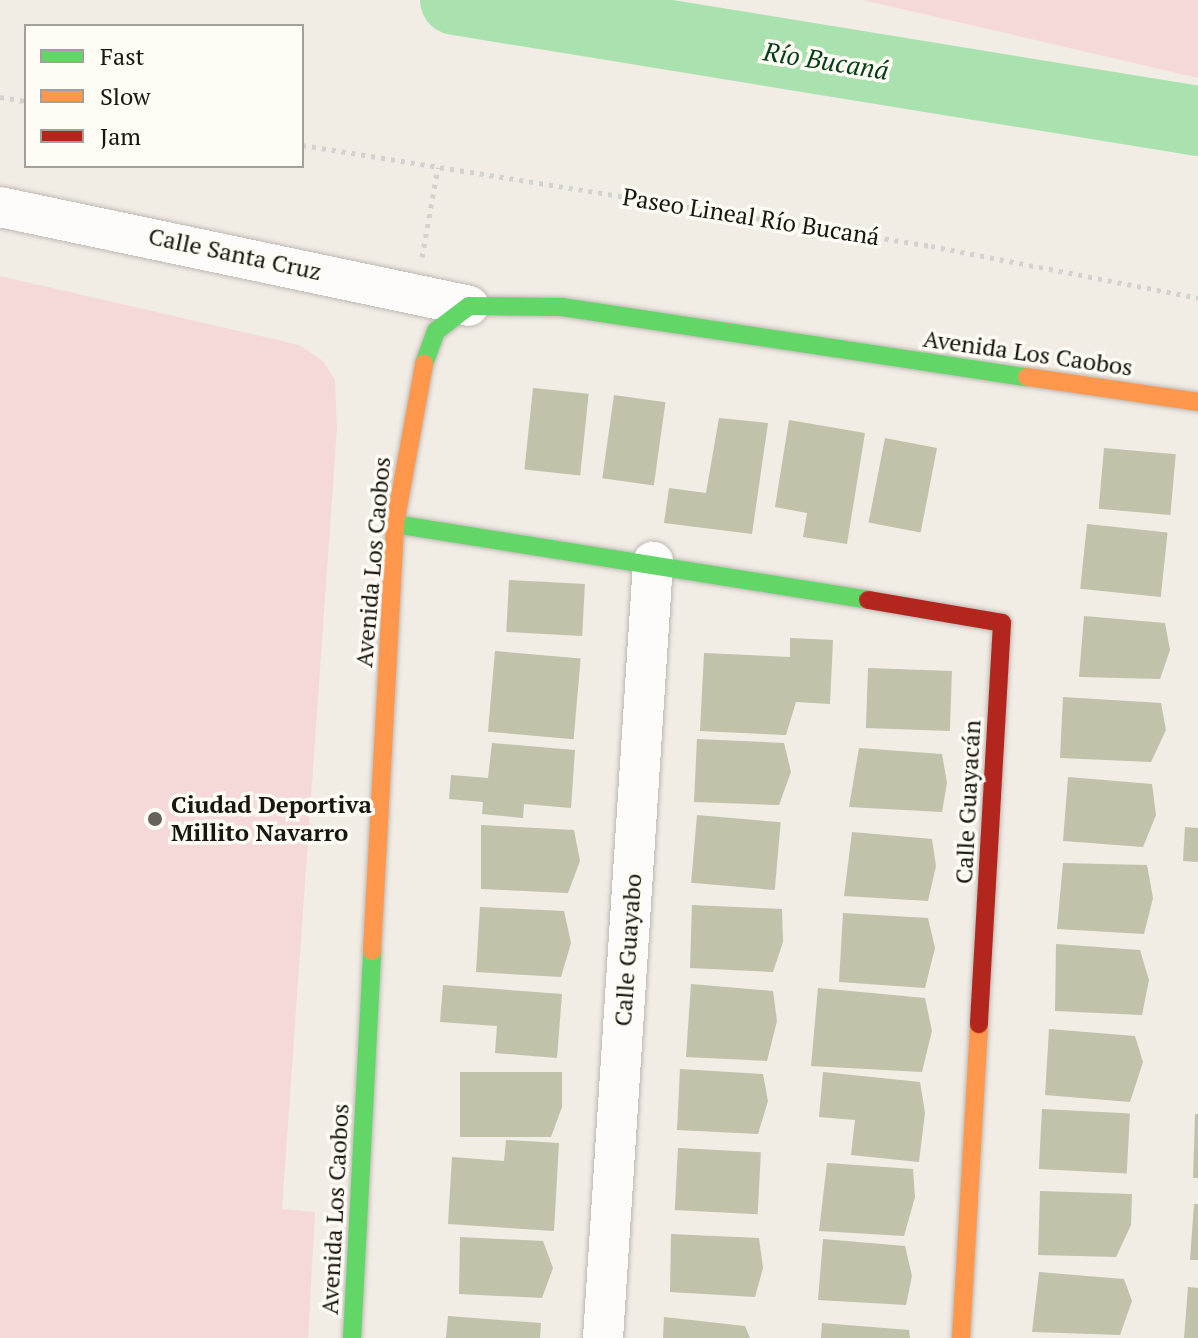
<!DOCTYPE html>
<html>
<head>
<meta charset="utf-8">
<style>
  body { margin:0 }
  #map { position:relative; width:1198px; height:1338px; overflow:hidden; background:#f1ece4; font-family:"PT Serif",serif }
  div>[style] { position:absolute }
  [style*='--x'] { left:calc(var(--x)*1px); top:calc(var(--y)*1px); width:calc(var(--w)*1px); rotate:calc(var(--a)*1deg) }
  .green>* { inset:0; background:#f4d9d8 }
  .river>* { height:70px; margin:-35px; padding:0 35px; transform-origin:35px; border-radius:35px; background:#aae2af }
  .building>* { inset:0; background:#c2c1aa; transform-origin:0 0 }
  .path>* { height:5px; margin-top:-2.5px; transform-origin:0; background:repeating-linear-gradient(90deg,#d4d2d0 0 4px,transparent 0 10px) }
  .roads { filter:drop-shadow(0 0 2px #bcb8b2) drop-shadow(0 0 2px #bcb8b2) }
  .street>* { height:40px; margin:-20px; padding:0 20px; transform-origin:20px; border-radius:20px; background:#fdfcfb }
  .fast>* { height:18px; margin:-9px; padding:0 9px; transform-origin:9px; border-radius:9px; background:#63d668 }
  .slow>* { height:18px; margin:-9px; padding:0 9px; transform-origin:9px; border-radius:9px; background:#ff974d }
  .jam>* { height:18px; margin:-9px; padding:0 9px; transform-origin:9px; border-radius:9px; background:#b3261e }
  .dots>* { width:22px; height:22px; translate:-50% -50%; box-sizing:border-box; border:4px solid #fffbf5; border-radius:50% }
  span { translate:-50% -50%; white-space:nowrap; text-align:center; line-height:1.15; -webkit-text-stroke:7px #fffbf5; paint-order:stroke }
  .street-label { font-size:24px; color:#191611 }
  .poi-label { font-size:24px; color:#191611; font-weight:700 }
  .left { translate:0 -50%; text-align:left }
  .water-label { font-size:26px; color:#003e13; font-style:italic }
  .legend { position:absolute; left:24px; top:24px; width:280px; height:144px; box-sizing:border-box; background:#fffbf5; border:2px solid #a39f9a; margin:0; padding:10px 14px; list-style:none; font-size:24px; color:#191611 }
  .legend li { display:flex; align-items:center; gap:16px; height:40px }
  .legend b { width:40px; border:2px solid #a39f9a }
</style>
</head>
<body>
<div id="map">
  <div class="green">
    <i style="clip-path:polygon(863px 0,1198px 0,1198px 78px)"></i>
    <i style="clip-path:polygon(0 276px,299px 345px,323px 361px,335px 380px,337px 428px,282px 1209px,315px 1212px,308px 1338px,0 1338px)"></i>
  </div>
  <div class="river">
    <i style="--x:455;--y:0;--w:753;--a:9.25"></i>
  </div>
  <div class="building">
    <i style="left:533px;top:388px;width:56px;height:82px;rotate:6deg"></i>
    <i style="left:614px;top:395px;width:52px;height:84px;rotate:8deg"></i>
    <i style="clip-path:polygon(719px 418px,768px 423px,752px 534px,664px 523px,669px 488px,706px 493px)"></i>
    <i style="clip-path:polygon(789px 420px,865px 433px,847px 544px,803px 537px,807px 513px,775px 507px)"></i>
    <i style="left:885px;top:438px;width:53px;height:86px;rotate:11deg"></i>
    <i style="left:1104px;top:448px;width:72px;height:61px;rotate:5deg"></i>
    <i style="left:1087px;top:524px;width:81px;height:65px;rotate:6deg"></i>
    <i style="left:509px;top:580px;width:76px;height:52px;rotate:3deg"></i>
    <i style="clip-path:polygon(1084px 616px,1165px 623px,1170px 650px,1160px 679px,1079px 677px)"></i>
    <i style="clip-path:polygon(790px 638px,833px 640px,830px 704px,796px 702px,786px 735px,700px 731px,704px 653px,790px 657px)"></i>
    <i style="left:495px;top:651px;width:86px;height:81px;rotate:5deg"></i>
    <i style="left:868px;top:668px;width:84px;height:60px;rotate:2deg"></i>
    <i style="clip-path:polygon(1063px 697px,1161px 703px,1166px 730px,1151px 762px,1060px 758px)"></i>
    <i style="clip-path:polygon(697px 739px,784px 743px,791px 772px,779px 805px,694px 802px)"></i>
    <i style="clip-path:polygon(492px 743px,575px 750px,571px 808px,524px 804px,523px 818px,482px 814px,483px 802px,449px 799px,451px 775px,488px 778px)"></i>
    <i style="clip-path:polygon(859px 748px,942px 754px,947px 783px,942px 812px,849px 807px)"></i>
    <i style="clip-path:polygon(1068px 777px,1152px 784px,1156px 815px,1143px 847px,1063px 841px)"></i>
    <i style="left:697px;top:815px;width:84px;height:68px;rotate:5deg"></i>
    <i style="clip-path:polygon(481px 825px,574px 830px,580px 861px,568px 893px,481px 889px)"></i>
    <i style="clip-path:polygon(1185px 827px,1198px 828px,1198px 862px,1183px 861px)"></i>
    <i style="clip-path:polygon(852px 832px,932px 839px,936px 866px,928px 901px,844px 896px)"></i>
    <i style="clip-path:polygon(1063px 863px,1147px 865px,1153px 898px,1144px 934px,1057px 929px)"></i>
    <i style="clip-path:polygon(692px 905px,782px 909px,783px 942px,773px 972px,690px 968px)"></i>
    <i style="clip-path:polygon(480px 907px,564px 911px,571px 943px,561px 977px,476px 972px)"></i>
    <i style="clip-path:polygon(843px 913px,928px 918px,935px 948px,925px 988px,839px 982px)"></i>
    <i style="clip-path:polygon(1056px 944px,1140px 950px,1149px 980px,1142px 1015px,1055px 1011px)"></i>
    <i style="clip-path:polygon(691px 984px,773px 991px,777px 1021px,767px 1061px,686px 1057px)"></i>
    <i style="clip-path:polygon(443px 985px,562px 994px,557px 1058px,495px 1053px,497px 1026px,440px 1022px)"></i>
    <i style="clip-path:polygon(818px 988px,925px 998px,932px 1031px,922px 1072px,811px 1066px)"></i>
    <i style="clip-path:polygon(1049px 1029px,1135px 1036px,1143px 1062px,1130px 1102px,1045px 1095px)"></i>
    <i style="clip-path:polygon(680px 1069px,763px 1074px,768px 1101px,758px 1134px,677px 1130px)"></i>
    <i style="clip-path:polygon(460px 1072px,562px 1072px,562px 1107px,551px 1137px,460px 1137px)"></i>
    <i style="clip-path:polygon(823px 1072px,920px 1082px,925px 1113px,919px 1162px,851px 1155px,855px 1120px,819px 1117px)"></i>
    <i style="left:1042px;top:1109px;width:88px;height:60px;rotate:3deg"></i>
    <i style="clip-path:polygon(1195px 1114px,1198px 1114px,1198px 1178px,1193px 1178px)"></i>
    <i style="clip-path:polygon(506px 1140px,559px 1143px,554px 1231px,448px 1224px,452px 1157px,504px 1161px)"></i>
    <i style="left:678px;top:1148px;width:83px;height:62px;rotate:3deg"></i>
    <i style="clip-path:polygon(827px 1163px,913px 1169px,915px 1197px,904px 1236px,819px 1231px)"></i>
    <i style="clip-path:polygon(1040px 1191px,1132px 1194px,1131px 1225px,1116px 1257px,1038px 1255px)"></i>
    <i style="clip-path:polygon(1194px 1204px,1198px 1204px,1198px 1260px,1190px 1260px)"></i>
    <i style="clip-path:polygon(671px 1234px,759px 1238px,763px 1268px,755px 1297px,670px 1292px)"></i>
    <i style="clip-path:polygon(460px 1237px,543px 1241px,553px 1268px,542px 1298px,459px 1294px)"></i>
    <i style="clip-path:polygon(823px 1239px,905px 1246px,912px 1276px,906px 1305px,818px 1300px)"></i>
    <i style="clip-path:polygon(1039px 1272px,1124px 1279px,1132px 1301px,1120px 1335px,1032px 1332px)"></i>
    <i style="clip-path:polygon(1188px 1287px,1198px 1288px,1198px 1338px,1184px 1338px)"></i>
    <i style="clip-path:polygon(448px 1316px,541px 1323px,540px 1338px,446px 1338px)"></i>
    <i style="clip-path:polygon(664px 1317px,745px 1326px,750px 1338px,663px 1338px)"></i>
    <i style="clip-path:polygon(822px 1323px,909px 1330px,910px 1338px,821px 1338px)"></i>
  </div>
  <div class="path">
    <i style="--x:0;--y:97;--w:26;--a:9"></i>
    <i style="--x:302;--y:145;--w:637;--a:9.12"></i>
    <i style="--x:931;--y:246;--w:272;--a:11"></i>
    <i style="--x:422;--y:257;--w:91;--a:-79.9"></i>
  </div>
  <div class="roads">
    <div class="street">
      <i style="--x:0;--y:207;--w:479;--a:11.9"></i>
      <i style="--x:603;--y:1338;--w:778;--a:-86.31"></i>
    </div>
    <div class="fast">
      <i style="--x:424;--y:364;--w:35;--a:-70"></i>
      <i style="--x:436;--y:331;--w:41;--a:-37.1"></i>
      <i style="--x:469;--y:306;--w:93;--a:0.6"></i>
      <i style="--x:562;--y:307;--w:470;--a:8.6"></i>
      <i style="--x:395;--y:524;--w:479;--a:9.1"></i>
      <i style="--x:352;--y:1338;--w:388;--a:-87"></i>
    </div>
    <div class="slow">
      <i style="--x:1027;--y:377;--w:173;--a:8.3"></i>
      <i style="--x:372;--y:951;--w:428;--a:-86.9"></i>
      <i style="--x:395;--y:524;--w:163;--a:-79.7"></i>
      <i style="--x:961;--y:1338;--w:315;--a:-86.7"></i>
    </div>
    <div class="jam">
      <i style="--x:868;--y:600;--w:136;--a:9.7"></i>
      <i style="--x:1002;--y:623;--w:402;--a:93.3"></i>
    </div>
  </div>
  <div class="dots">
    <i style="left:155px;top:819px;background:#65615b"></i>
  </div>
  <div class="street-label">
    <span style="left:751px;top:217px;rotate:9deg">Paseo Lineal Río Bucaná</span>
    <span style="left:235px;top:254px;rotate:12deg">Calle Santa Cruz</span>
    <span style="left:1028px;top:353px;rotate:8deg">Avenida Los Caobos</span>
    <span style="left:373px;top:562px;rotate:-85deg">Avenida Los Caobos</span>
    <span style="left:968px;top:802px;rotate:-87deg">Calle Guayacán</span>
    <span style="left:628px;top:950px;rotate:-86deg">Calle Guayabo</span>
    <span style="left:335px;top:1209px;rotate:-87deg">Avenida Los Caobos</span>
  </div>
  <div class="poi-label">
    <span class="left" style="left:171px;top:819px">Ciudad Deportiva<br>Millito Navarro</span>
  </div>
  <div class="water-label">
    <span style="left:826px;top:61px;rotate:9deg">Río Bucaná</span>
  </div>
  <ul class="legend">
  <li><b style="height:10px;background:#63d668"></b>Fast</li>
  <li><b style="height:10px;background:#ff974d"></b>Slow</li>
  <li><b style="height:10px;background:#b3261e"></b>Jam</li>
  </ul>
</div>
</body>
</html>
